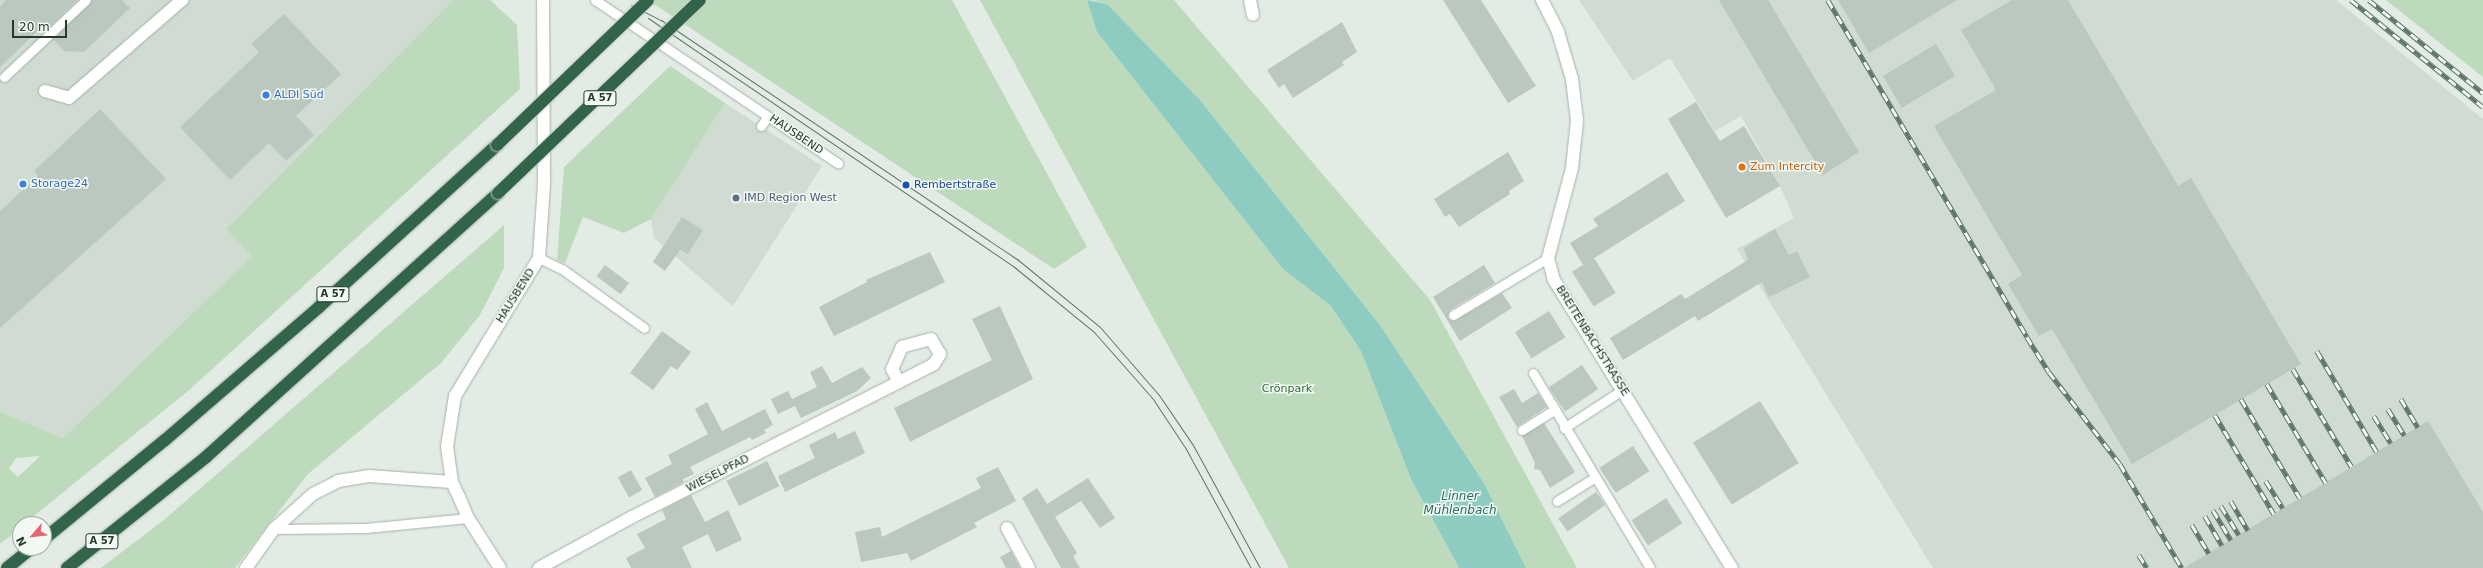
<!DOCTYPE html>
<html>
<head>
<meta charset="utf-8">
<style>
  body { margin:0 }
  #map { position:relative; width:2483px; height:568px; overflow:hidden; background:#e2ebe4; font-family:"DejaVu Sans",sans-serif }
  div>[style] { position:absolute }
  [style*='--x'] { left:calc(var(--x)*1px); top:calc(var(--y)*1px); width:calc(var(--w)*1px); rotate:calc(var(--a)*1deg) }
  .built>* { inset:0; background:#d0dbd2 }
  .green>* { inset:0; background:#bedabc }
  .water>* { inset:0; background:#8eccc1 }
  .building>* { inset:0; background:#bac8bf; transform-origin:0 0 }
  .roads { filter:drop-shadow(0 0 1px #a5b2a9) drop-shadow(0 0 1px #a5b2a9) }
  .lane>* { height:9px; margin:-4.5px; padding:0 4.5px; transform-origin:4.5px; border-radius:4.5px; background:#fff }
  .street>* { height:12px; margin:-6px; padding:0 6px; transform-origin:6px; border-radius:6px; background:#fff }
  .secondary>* { height:12px; margin:-6px; padding:0 6px; transform-origin:6px; border-radius:6px; background:#fff }
  .highway>* { height:12px; margin:-6px; padding:0 6px; transform-origin:6px; border-radius:6px; background:#326449 }
  .tram>* { height:1px; margin:-0.5px; padding:0 0.5px; transform-origin:0.5px; border-radius:0.5px; background:#5e7667 }
  .rail>* { height:4.5px; margin-top:-2.25px; transform-origin:0; background:repeating-linear-gradient(90deg,#f2f8f3 0 9px,#5e7667 0 18px); box-sizing:border-box; border-block:1px solid #5e7667 }
  .bridges { filter:drop-shadow(0 0 1px #c1c8c4) drop-shadow(0 0 1px #c1c8c4) }
  .highway-bridge>* { height:12px; margin:-6px; padding:0 6px; transform-origin:6px; border-radius:6px; background:#326449 }
  .dots>* { width:11px; height:11px; translate:-50% -50%; box-sizing:border-box; border:2px solid #f2f8f3; border-radius:50% }
  span { translate:-50% -50%; white-space:nowrap; text-align:center; line-height:1.15; -webkit-text-stroke:3px #f2f8f3; paint-order:stroke }
  .shield-label span { padding:1px 3px; background:#f2f8f3; border:1px solid; border-radius:3px; -webkit-text-stroke-width:0 }
  .shield-label { font-size:10px; color:#233a2d; font-weight:700 }
  .shop-label { font-size:11px; color:#366cbe }
  .left { translate:0 -50%; text-align:left }
  .street-label { font-size:11px; color:#233a2d }
  .food-label { font-size:11px; color:#c56008 }
  .transit-label { font-size:11px; color:#164399 }
  .service-label { font-size:11px; color:#4e5e75 }
  .park-label { font-size:11px; color:#316e34 }
  .water-label { font-size:12px; color:#227164; font-style:italic }
  .north { position:absolute; left:12px; top:516px; width:40px; height:40px; box-sizing:border-box; background:#f2f8f3; border:1px solid #9faca4; border-radius:50%; rotate:242deg; font-size:11px; font-weight:700; line-height:16px; text-align:center; color:#233a2d }
  .north::after { content:''; display:block; margin:auto; width:14px; height:18px; background:#e76470; clip-path:polygon(50% 0,100% 100%,50% 72%,0 100%) }
  .scale { position:absolute; left:12px; top:20px; width:55px; height:18px; box-sizing:border-box; border:2px solid #233a2d; border-top:0; padding-left:5px; font-size:12px; line-height:14px; white-space:nowrap; color:#233a2d; -webkit-text-stroke:3px #f2f8f3; paint-order:stroke }
</style>
</head>
<body>
<div id="map">
  <div class="built">
    <i style="clip-path:polygon(0 0,453px 0,226px 229px,252px 256px,63px 438px,0 412px)"></i>
    <i style="clip-path:polygon(1579px 0,2336px 0,2483px 119px,2483px 568px,1933px 568px,1737px 249px,1794px 218px,1780px 186px,1741px 116px,1715px 131px,1670px 58px,1633px 81px)"></i>
    <i style="clip-path:polygon(725px 103px,822px 166px,733px 306px,654px 238px,651px 219px)"></i>
  </div>
  <div class="green">
    <i style="clip-path:polygon(evenodd,453px 0,490px 0,517px 25px,520px 89px,188px 391px,24px 524px,20px 524px,20px 528px,0 544px,0 412px,63px 438px,252px 256px,226px 229px,453px 0,40px 456px,18px 477px,9px 469px,16px 458px,40px 456px)"></i>
    <i style="clip-path:polygon(648px 0,952px 0,1087px 247px,1054px 269px)"></i>
    <i style="clip-path:polygon(980px 0,1087px 0,1097px 32px,1283px 269px,1331px 306px,1361px 351px,1411px 479px,1459px 568px,1289px 568px)"></i>
    <i style="clip-path:polygon(1092px 0,1174px 0,1430px 300px,1577px 568px,1526px 568px,1484px 483px,1380px 325px,1200px 100px,1107px 4px)"></i>
    <i style="clip-path:polygon(2386px 0,2483px 0,2483px 77px,2387px 1px)"></i>
    <i style="clip-path:polygon(670px 66px,725px 103px,651px 219px,624px 233px,583px 217px,565px 263px,557px 260px,564px 167px)"></i>
    <i style="clip-path:polygon(504px 225px,504px 268px,480px 315px,441px 363px,308px 474px,235px 568px,101px 568px,165px 519px)"></i>
  </div>
  <div class="water">
    <i style="clip-path:polygon(1087px 0,1107px 4px,1200px 100px,1380px 325px,1484px 483px,1526px 568px,1459px 568px,1411px 479px,1361px 351px,1331px 306px,1283px 269px,1097px 32px)"></i>
  </div>
  <div class="building">
    <i style="clip-path:polygon(6px 0,77px 0,46px 30px,43px 26px,0 67px,0 6px)"></i>
    <i style="clip-path:polygon(92px 0,122px 0,130px 8px,84px 52px,64px 51px,53px 39px)"></i>
    <i style="clip-path:polygon(1443px 0,1481px 0,1536px 86px,1508px 103px)"></i>
    <i style="clip-path:polygon(1719px 0,1768px 0,1859px 152px,1823px 175px)"></i>
    <i style="clip-path:polygon(1838px 0,1957px 0,1869px 53px)"></i>
    <i style="clip-path:polygon(2012px 0,2068px 0,2178px 186px,2191px 178px,2301px 364px,2132px 464px,2052px 329px,2039px 336px,2008px 284px,2022px 275px,1934px 126px,1996px 90px,1961px 30px)"></i>
    <i style="clip-path:polygon(284px 14px,341px 74px,296px 116px,314px 135px,286px 161px,269px 143px,230px 180px,180px 127px,259px 52px,251px 44px)"></i>
    <i style="clip-path:polygon(1342px 22px,1357px 52px,1342px 62px,1344px 65px,1293px 98px,1284px 84px,1279px 88px,1267px 70px)"></i>
    <i style="left:1936px;top:44px;width:37px;height:62px;rotate:59deg"></i>
    <i style="clip-path:polygon(1696px 102px,1720px 141px,1744px 126px,1780px 186px,1726px 218px,1668px 119px)"></i>
    <i style="clip-path:polygon(100px 109px,166px 179px,0 328px,0 211px,38px 176px,34px 171px)"></i>
    <i style="clip-path:polygon(1508px 152px,1524px 181px,1509px 191px,1510px 194px,1459px 227px,1450px 214px,1445px 217px,1434px 199px)"></i>
    <i style="clip-path:polygon(1667px 172px,1685px 201px,1583px 265px,1570px 243px,1598px 226px,1593px 219px)"></i>
    <i style="clip-path:polygon(682px 217px,703px 230px,688px 254px,680px 250px,665px 271px,653px 262px)"></i>
    <i style="clip-path:polygon(1775px 229px,1789px 255px,1797px 251px,1810px 277px,1769px 297px,1762px 282px,1698px 321px,1695px 316px,1623px 360px,1610px 338px,1681px 294px,1685px 299px,1748px 260px,1744px 248px)"></i>
    <i style="clip-path:polygon(930px 252px,945px 282px,834px 336px,819px 307px,867px 282px,866px 280px)"></i>
    <i style="left:1594px;top:258px;width:41px;height:26px;rotate:58deg"></i>
    <i style="left:605px;top:265px;width:30px;height:14px;rotate:37deg"></i>
    <i style="clip-path:polygon(1484px 265px,1495px 283px,1450px 310px,1448px 318px,1456px 320px,1502px 293px,1512px 308px,1460px 341px,1433px 297px)"></i>
    <i style="clip-path:polygon(1000px 306px,1033px 379px,910px 442px,894px 408px,992px 360px,972px 319px)"></i>
    <i style="left:1549px;top:311px;width:31px;height:40px;rotate:58deg"></i>
    <i style="clip-path:polygon(662px 331px,691px 352px,677px 370px,671px 366px,653px 390px,630px 373px)"></i>
    <i style="left:1582px;top:365px;width:29px;height:40px;rotate:56deg"></i>
    <i style="clip-path:polygon(822px 366px,832px 383px,862px 367px,871px 378px,857px 391px,801px 418px,795px 406px,778px 414px,771px 399px,788px 391px,792px 399px,817px 387px,810px 372px)"></i>
    <i style="clip-path:polygon(1514px 389px,1522px 403px,1538px 393px,1547px 407px,1517px 427px,1499px 397px)"></i>
    <i style="left:1760px;top:401px;width:73px;height:79px;rotate:58deg"></i>
    <i style="clip-path:polygon(707px 402px,722px 431px,765px 409px,773px 425px,764px 430px,766px 433px,752px 440px,750px 437px,690px 467px,694px 474px,683px 479px,684px 482px,655px 497px,645px 478px,672px 464px,668px 455px,708px 434px,695px 409px)"></i>
    <i style="clip-path:polygon(2428px 421px,2483px 512px,2483px 568px,2184px 568px)"></i>
    <i style="clip-path:polygon(1544px 423px,1575px 472px,1550px 488px,1540px 470px,1534px 469px,1535px 463px,1522px 436px)"></i>
    <i style="clip-path:polygon(855px 431px,865px 453px,785px 492px,778px 476px,815px 458px,809px 445px,835px 432px,838px 439px)"></i>
    <i style="left:1633px;top:446px;width:30px;height:40px;rotate:57deg"></i>
    <i style="left:767px;top:461px;width:28px;height:45px;rotate:64deg"></i>
    <i style="clip-path:polygon(998px 467px,1016px 501px,974px 523px,977px 527px,911px 561px,907px 553px,861px 562px,855px 532px,880px 527px,882px 537px,981px 488px,976px 478px)"></i>
    <i style="left:631px;top:470px;width:23px;height:15px;rotate:61deg"></i>
    <i style="clip-path:polygon(1088px 478px,1115px 518px,1100px 528px,1081px 501px,1055px 517px,1077px 553px,1073px 556px,1080px 568px,1061px 568px,1022px 498px,1037px 488px,1047px 504px)"></i>
    <i style="left:1596px;top:492px;width:16px;height:46px;rotate:55deg"></i>
    <i style="clip-path:polygon(691px 495px,705px 522px,728px 510px,742px 540px,716px 552px,708px 534px,682px 547px,692px 568px,631px 568px,626px 558px,645px 548px,637px 534px,666px 519px,662px 510px)"></i>
    <i style="left:1666px;top:498px;width:30px;height:41px;rotate:57deg"></i>
    <i style="clip-path:polygon(1011px 551px,1020px 568px,1006px 568px,1000px 557px)"></i>
  </div>
  <div class="roads">
    <div class="lane">
      <i style="--x:595;--y:0;--w:293;--a:33.9"></i>
      <i style="--x:4;--y:77;--w:112;--a:-43.2"></i>
      <i style="--x:761;--y:126;--w:12;--a:-55"></i>
      <i style="--x:539;--y:258;--w:25;--a:26"></i>
      <i style="--x:562;--y:269;--w:101;--a:35.7"></i>
      <i style="--x:1453;--y:315;--w:111;--a:-31"></i>
      <i style="--x:1533;--y:373;--w:227;--a:59"></i>
      <i style="--x:1564;--y:428;--w:69;--a:-33.2"></i>
      <i style="--x:1522;--y:430;--w:38;--a:-32"></i>
      <i style="--x:1557;--y:501;--w:44;--a:-31.9"></i>
      <i style="--x:274;--y:529;--w:92;--a:-0.6"></i>
      <i style="--x:366;--y:528;--w:102;--a:-5.6"></i>
    </div>
    <div class="street">
      <i style="--x:1250;--y:0;--w:15;--a:79"></i>
      <i style="--x:1542;--y:0;--w:36;--a:63"></i>
      <i style="--x:1558;--y:32;--w:49;--a:73.4"></i>
      <i style="--x:1572;--y:79;--w:42;--a:83.2"></i>
      <i style="--x:1577;--y:121;--w:47;--a:96.1"></i>
      <i style="--x:1572;--y:168;--w:93;--a:104.9"></i>
      <i style="--x:1548;--y:258;--w:23;--a:75"></i>
      <i style="--x:1554;--y:280;--w:339;--a:58.3"></i>
      <i style="--x:45;--y:91;--w:25;--a:16"></i>
      <i style="--x:69;--y:98;--w:150;--a:-40.9"></i>
      <i style="--x:1007;--y:528;--w:46;--a:61.2"></i>
      <i style="--x:246;--y:568;--w:48;--a:-54.3"></i>
      <i style="--x:274;--y:529;--w:52;--a:-41.9"></i>
      <i style="--x:313;--y:494;--w:28;--a:-27"></i>
      <i style="--x:338;--y:481;--w:31;--a:-9"></i>
      <i style="--x:369;--y:476;--w:83;--a:4.1"></i>
      <i style="--x:539;--y:568;--w:106;--a:-28.7"></i>
      <i style="--x:632;--y:517;--w:299;--a:-26.8"></i>
      <i style="--x:899;--y:382;--w:39;--a:-27"></i>
      <i style="--x:934;--y:364;--w:12;--a:-59"></i>
      <i style="--x:940;--y:354;--w:17;--a:-121"></i>
      <i style="--x:931;--y:339;--w:30;--a:165"></i>
      <i style="--x:902;--y:347;--w:24;--a:114"></i>
      <i style="--x:892;--y:369;--w:15;--a:62"></i>
    </div>
    <div class="secondary">
      <i style="--x:500;--y:568;--w:59;--a:-122.6"></i>
      <i style="--x:468;--y:518;--w:23;--a:-113"></i>
      <i style="--x:459;--y:497;--w:17;--a:-115"></i>
      <i style="--x:452;--y:482;--w:35;--a:-98"></i>
      <i style="--x:447;--y:447;--w:52;--a:-81.1"></i>
      <i style="--x:455;--y:396;--w:162;--a:-58.7"></i>
      <i style="--x:539;--y:258;--w:74;--a:-86.1"></i>
      <i style="--x:544;--y:184;--w:184;--a:-90.3"></i>
    </div>
    <div class="highway">
      <i style="--x:44;--y:539;--w:156;--a:-39.3"></i>
      <i style="--x:165;--y:440;--w:203;--a:-40.8"></i>
      <i style="--x:319;--y:307;--w:241;--a:-42.3"></i>
      <i style="--x:7;--y:568;--w:32;--a:-39"></i>
      <i style="--x:67;--y:568;--w:178;--a:-38.6"></i>
      <i style="--x:206;--y:457;--w:394;--a:-42.1"></i>
    </div>
  </div>
  <div class="tram">
    <i style="--x:631;--y:5;--w:34;--a:27"></i>
    <i style="--x:661;--y:20;--w:429;--a:33.9"></i>
    <i style="--x:1017;--y:259;--w:107;--a:39.3"></i>
    <i style="--x:1100;--y:327;--w:90;--a:49.1"></i>
    <i style="--x:1159;--y:395;--w:60;--a:55.8"></i>
    <i style="--x:1193;--y:445;--w:140;--a:61.4"></i>
    <i style="--x:648;--y:18;--w:441;--a:34.2"></i>
    <i style="--x:1013;--y:266;--w:104;--a:39.2"></i>
    <i style="--x:1094;--y:332;--w:89;--a:48.6"></i>
    <i style="--x:1153;--y:399;--w:60;--a:56.6"></i>
    <i style="--x:1186;--y:449;--w:136;--a:61.4"></i>
  </div>
  <div class="rail">
    <i style="--x:1828;--y:0;--w:391;--a:59.4"></i>
    <i style="--x:2027;--y:337;--w:41;--a:57.8"></i>
    <i style="--x:2049;--y:372;--w:116;--a:52.3"></i>
    <i style="--x:2120;--y:464;--w:121;--a:59.2"></i>
    <i style="--x:2351;--y:0;--w:170;--a:39"></i>
    <i style="--x:2369;--y:0;--w:147;--a:39.2"></i>
    <i style="--x:2317;--y:351;--w:117;--a:59.3"></i>
    <i style="--x:2293;--y:369;--w:114;--a:59"></i>
    <i style="--x:2267;--y:384;--w:115;--a:59.2"></i>
    <i style="--x:2241;--y:399;--w:115;--a:59.2"></i>
    <i style="--x:2401;--y:399;--w:33;--a:59"></i>
    <i style="--x:2388;--y:409;--w:31;--a:58"></i>
    <i style="--x:2215;--y:415;--w:115;--a:59.2"></i>
    <i style="--x:2374;--y:416;--w:32;--a:58"></i>
    <i style="--x:2266;--y:481;--w:32;--a:58"></i>
    <i style="--x:2231;--y:501;--w:34;--a:60"></i>
    <i style="--x:2221;--y:506;--w:34;--a:58"></i>
    <i style="--x:2213;--y:510;--w:35;--a:59"></i>
    <i style="--x:2205;--y:516;--w:34;--a:60"></i>
    <i style="--x:2192;--y:525;--w:33;--a:59"></i>
    <i style="--x:2139;--y:555;--w:15;--a:58"></i>
  </div>
  <div class="bridges">
    <div class="highway-bridge">
      <i style="--x:497;--y:145;--w:209;--a:-43.8"></i>
      <i style="--x:498;--y:193;--w:279;--a:-43.7"></i>
    </div>
  </div>
  <div class="dots">
    <i style="left:266px;top:95px;background:#3f7fe0"></i>
    <i style="left:1742px;top:167px;background:#e8710a"></i>
    <i style="left:23px;top:184px;background:#3f7fe0"></i>
    <i style="left:906px;top:185px;background:#1a4fb4"></i>
    <i style="left:736px;top:198px;background:#5c6f8a"></i>
  </div>
  <div class="shield-label">
    <span style="left:600px;top:98px">A 57</span>
    <span style="left:333px;top:294px">A 57</span>
    <span style="left:102px;top:541px">A 57</span>
  </div>
  <div class="shop-label">
    <span class="left" style="left:274px;top:95px">ALDI Süd</span>
    <span class="left" style="left:31px;top:184px">Storage24</span>
  </div>
  <div class="street-label">
    <span style="left:796px;top:135px;rotate:34deg">HAUSBEND</span>
    <span style="left:516px;top:296px;rotate:-58deg">HAUSBEND</span>
    <span style="left:1592px;top:341px;rotate:58deg">BREITENBACHSTRASSE</span>
    <span style="left:718px;top:474px;rotate:-27deg">WIESELPFAD</span>
  </div>
  <div class="food-label">
    <span class="left" style="left:1750px;top:167px">Zum Intercity</span>
  </div>
  <div class="transit-label">
    <span class="left" style="left:914px;top:185px">Rembertstraße</span>
  </div>
  <div class="service-label">
    <span class="left" style="left:744px;top:198px">IMD Region West</span>
  </div>
  <div class="park-label">
    <span style="left:1287px;top:389px">Crönpark</span>
  </div>
  <div class="water-label">
    <span style="left:1460px;top:504px">Linner<br>Mühlenbach</span>
  </div>
  <div class="north">N</div>
  <div class="scale">20 m</div>
</div>
</body>
</html>
